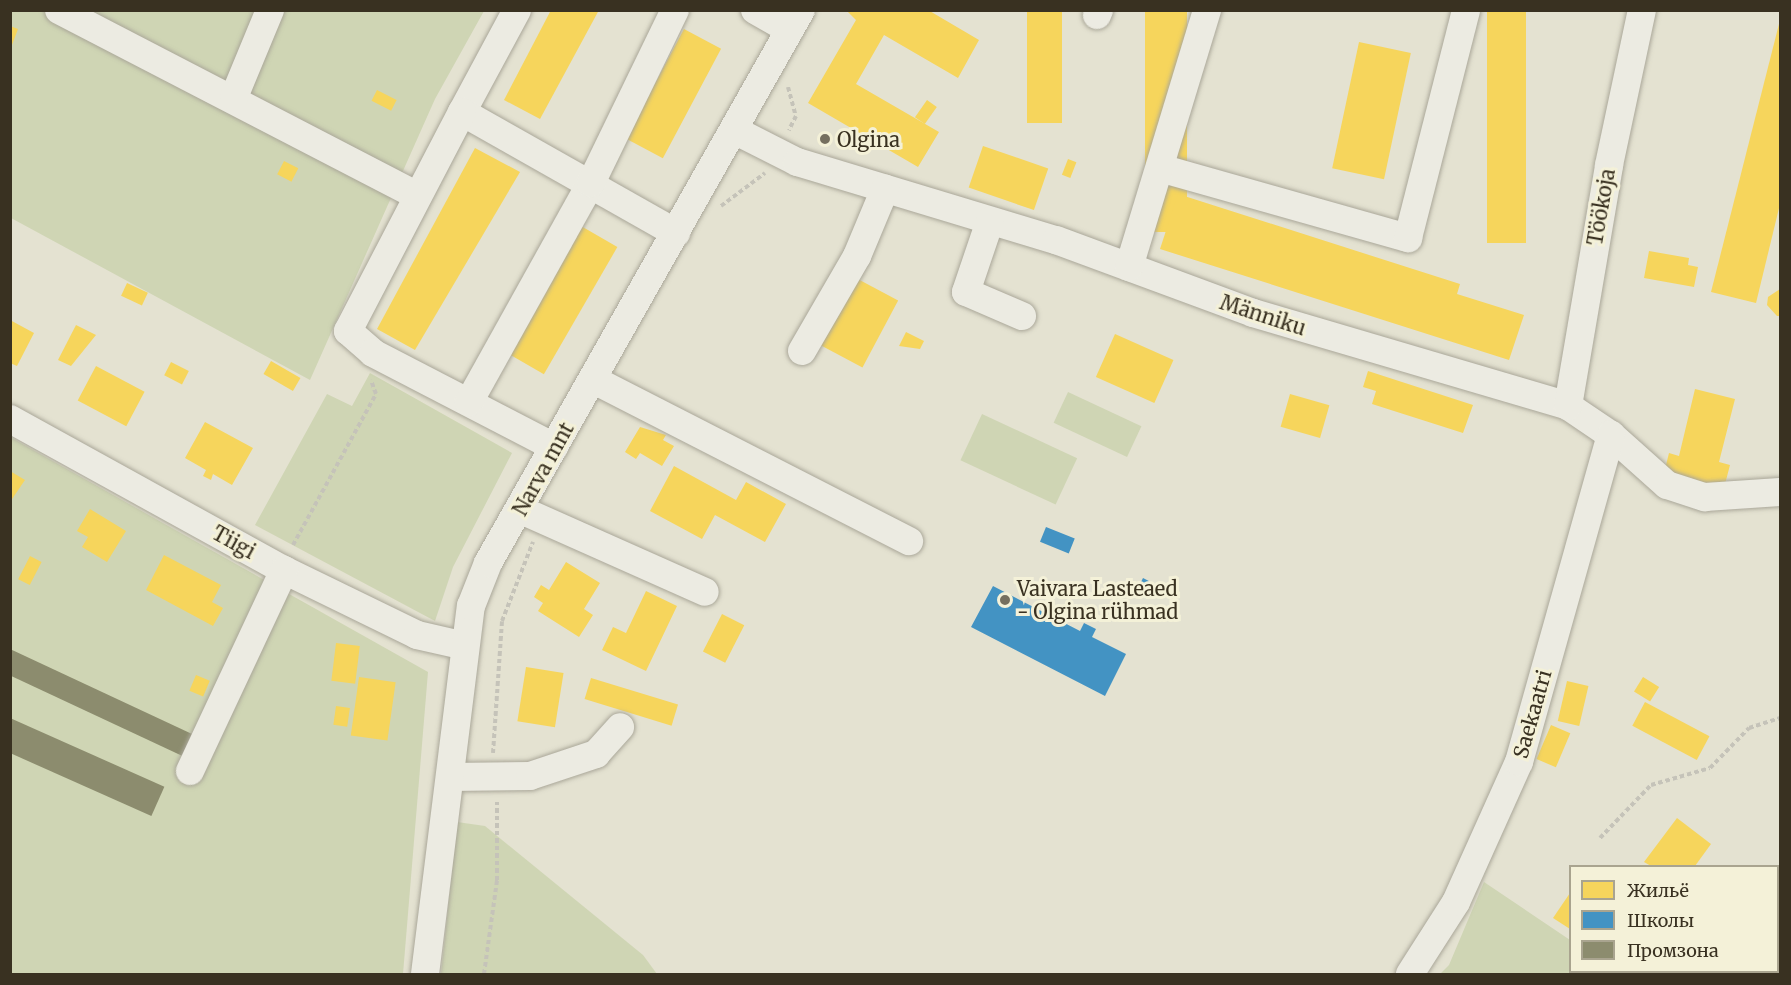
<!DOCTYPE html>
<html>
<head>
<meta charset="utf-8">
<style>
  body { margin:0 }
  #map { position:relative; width:1791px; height:985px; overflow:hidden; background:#e4e2d1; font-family:Merriweather,serif }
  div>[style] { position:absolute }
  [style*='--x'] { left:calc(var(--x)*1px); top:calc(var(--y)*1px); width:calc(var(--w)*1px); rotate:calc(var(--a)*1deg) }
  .green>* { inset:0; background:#cfd5b4; transform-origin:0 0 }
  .homes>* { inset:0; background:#f6d55c; transform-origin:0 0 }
  .schools>* { inset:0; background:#4393c3; transform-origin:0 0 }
  .industry>* { inset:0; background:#8c8c6e; transform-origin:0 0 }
  .path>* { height:4px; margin-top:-2px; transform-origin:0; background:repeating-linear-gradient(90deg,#c5c3b9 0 4.5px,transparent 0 7.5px) }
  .roads { filter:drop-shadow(0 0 2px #aaa799) drop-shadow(0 0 2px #aaa799) }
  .minor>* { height:28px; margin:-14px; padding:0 14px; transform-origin:14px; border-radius:14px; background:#ecebe2 }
  .dots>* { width:16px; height:16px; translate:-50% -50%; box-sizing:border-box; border:3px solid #f4f1d8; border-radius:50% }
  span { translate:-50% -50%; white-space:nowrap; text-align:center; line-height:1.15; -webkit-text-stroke:6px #f4f1d8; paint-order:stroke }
  .poi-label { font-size:20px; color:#393121 }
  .left { translate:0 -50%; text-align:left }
  .street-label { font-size:20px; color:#393121 }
  .frame { position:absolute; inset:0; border:12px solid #393121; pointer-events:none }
  .legend { position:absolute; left:1569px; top:865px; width:210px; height:108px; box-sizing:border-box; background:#f4f1d8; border:2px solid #a9a48f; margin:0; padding:8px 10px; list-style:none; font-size:18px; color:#393121 }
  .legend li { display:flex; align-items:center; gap:12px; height:30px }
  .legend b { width:30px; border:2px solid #a9a48f }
</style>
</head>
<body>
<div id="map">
  <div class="green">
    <i style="clip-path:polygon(10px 11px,484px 11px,435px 99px,310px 380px,11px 218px)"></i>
    <i style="clip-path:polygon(370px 373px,512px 453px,453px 567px,435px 621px,255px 525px,327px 394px,352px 406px)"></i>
    <i style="left:1068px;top:392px;width:81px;height:34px;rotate:25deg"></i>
    <i style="left:982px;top:414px;width:105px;height:51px;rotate:25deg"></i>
    <i style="clip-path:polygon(10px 437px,428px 672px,403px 974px,11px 974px)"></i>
    <i style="clip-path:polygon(457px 822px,485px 826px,643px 955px,657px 974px,441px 974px)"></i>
    <i style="clip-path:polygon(1484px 882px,1570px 940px,1570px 972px,1622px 974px,1440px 974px,1449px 965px)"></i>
  </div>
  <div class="homes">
    <i style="clip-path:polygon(551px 10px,599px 10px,540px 119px,504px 100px)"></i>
    <i style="clip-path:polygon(846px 10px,928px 10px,979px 40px,958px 78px,884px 35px,856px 84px,939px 132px,918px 167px,808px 103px,856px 20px)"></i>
    <i style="left:1027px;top:10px;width:35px;height:113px"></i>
    <i style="left:1145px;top:10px;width:42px;height:222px"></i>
    <i style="left:1487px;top:10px;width:39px;height:233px"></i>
    <i style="clip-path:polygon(1780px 20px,1780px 204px,1756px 303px,1711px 292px)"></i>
    <i style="clip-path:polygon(10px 26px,18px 29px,12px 45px,10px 44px)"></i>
    <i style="left:684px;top:29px;width:42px;height:124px;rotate:28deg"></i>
    <i style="left:1359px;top:42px;width:53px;height:129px;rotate:12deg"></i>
    <i style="left:377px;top:90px;width:22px;height:12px;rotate:27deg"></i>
    <i style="left:927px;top:100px;width:12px;height:21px;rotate:35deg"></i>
    <i style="left:983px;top:146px;width:69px;height:44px;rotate:19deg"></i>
    <i style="clip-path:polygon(475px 148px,520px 172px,415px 350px,377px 329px)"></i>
    <i style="left:1068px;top:159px;width:9px;height:17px;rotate:21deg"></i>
    <i style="left:284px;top:161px;width:16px;height:15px;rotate:27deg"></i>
    <i style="clip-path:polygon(1178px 194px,1460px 284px,1457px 294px,1524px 315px,1509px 360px,1160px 249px)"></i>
    <i style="left:581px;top:226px;width:42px;height:147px;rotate:30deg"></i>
    <i style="clip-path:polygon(1649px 251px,1689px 258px,1688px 265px,1698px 267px,1694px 287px,1644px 278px)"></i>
    <i style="left:854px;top:277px;width:50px;height:76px;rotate:28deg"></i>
    <i style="left:127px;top:283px;width:23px;height:14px;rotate:25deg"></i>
    <i style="clip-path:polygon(1780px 289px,1780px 316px,1777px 316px,1767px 305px,1768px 297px)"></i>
    <i style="clip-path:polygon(10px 320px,34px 333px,17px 366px,10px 363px)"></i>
    <i style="clip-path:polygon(76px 325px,96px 335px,71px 366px,58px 360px)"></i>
    <i style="clip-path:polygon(906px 332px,924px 341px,920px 349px,899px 346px)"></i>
    <i style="left:1115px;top:334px;width:64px;height:47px;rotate:24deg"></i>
    <i style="left:271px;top:361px;width:34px;height:15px;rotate:30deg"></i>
    <i style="left:171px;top:362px;width:20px;height:15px;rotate:27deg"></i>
    <i style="left:96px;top:366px;width:55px;height:39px;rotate:28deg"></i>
    <i style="clip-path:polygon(1368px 371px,1473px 405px,1463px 433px,1372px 404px,1376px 391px,1363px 387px)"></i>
    <i style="clip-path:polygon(1695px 389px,1735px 399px,1719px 462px,1730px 465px,1724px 488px,1664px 473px,1669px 453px,1679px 456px)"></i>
    <i style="left:1290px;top:394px;width:41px;height:34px;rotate:16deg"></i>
    <i style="clip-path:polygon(205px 422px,253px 448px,232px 485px,213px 474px,211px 480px,203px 476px,206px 470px,185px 458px)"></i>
    <i style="clip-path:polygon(640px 427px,666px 435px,663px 440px,674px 446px,662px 466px,640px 453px,636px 459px,625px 452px)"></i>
    <i style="clip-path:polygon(674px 466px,736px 500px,746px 482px,786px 504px,765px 542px,715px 515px,702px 539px,650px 511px)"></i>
    <i style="clip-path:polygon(10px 471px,25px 480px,10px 502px)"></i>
    <i style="clip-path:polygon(90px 509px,126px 531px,107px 562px,82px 547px,88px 537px,77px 531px)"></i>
    <i style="clip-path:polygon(164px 555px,221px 585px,212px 602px,223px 608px,213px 626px,146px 590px)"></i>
    <i style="left:30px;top:556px;width:13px;height:26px;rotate:27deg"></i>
    <i style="clip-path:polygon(566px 562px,600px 583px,584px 609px,593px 615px,579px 637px,538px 611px,543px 603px,534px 597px,541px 585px,549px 590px)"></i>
    <i style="clip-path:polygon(646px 591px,677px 606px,646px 671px,602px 650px,613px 627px,626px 633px)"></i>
    <i style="left:722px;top:614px;width:25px;height:42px;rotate:27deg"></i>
    <i style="left:336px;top:643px;width:24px;height:38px;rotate:7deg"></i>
    <i style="left:526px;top:667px;width:38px;height:55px;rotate:9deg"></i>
    <i style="left:196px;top:675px;width:15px;height:17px;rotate:23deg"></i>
    <i style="left:359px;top:677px;width:37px;height:59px;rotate:8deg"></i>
    <i style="left:1643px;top:677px;width:19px;height:17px;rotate:32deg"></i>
    <i style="left:591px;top:678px;width:91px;height:22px;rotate:17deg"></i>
    <i style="left:1567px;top:681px;width:22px;height:41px;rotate:13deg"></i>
    <i style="left:1645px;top:702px;width:73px;height:27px;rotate:28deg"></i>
    <i style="left:336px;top:706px;width:14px;height:19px;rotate:8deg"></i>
    <i style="left:1551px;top:725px;width:21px;height:37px;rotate:23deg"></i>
    <i style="clip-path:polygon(1677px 818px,1711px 844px,1695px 866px,1651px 866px,1644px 862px)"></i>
    <i style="clip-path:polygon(1570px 893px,1570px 929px,1553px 918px)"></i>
    <i style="left:1633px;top:972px;width:95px;height:5px"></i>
  </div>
  <div class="schools">
    <i style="left:1046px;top:527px;width:31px;height:16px;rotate:22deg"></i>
    <i style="left:1143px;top:578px;width:13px;height:17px;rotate:27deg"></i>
    <i style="clip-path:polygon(993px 586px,1080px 631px,1084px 623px,1096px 629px,1092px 637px,1126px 654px,1105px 696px,971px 627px)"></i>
  </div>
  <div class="industry">
    <i style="left:10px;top:649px;width:205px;height:24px;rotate:25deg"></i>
    <i style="left:10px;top:718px;width:169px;height:32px;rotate:24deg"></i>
  </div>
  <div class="path">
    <i style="--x:788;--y:87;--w:30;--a:75"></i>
    <i style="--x:796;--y:116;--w:16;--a:117"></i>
    <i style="--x:721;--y:206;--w:55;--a:-36.9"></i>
    <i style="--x:293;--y:545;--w:172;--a:-61.2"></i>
    <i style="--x:376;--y:394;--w:15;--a:-110"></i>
    <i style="--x:493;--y:753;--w:132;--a:-86.1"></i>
    <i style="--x:502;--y:621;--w:85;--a:-68.6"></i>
    <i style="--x:1600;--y:838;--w:74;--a:-46.1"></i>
    <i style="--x:1651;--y:785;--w:61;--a:-16.1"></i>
    <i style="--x:1710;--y:768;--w:56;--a:-45.7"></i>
    <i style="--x:1749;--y:728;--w:33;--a:-18"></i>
    <i style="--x:484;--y:974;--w:95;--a:-82.1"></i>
    <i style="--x:497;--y:880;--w:78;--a:-90"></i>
  </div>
  <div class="roads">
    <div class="minor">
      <i style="--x:59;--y:10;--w:404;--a:27.4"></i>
      <i style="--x:517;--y:10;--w:116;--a:118.3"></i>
      <i style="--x:462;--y:112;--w:246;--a:29.5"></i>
      <i style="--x:755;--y:10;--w:40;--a:29.7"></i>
      <i style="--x:1097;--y:15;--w:5;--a:-68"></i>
      <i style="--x:234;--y:97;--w:94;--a:-67.5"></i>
      <i style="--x:462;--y:112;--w:247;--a:117.5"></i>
      <i style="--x:348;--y:331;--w:33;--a:41"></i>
      <i style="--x:373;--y:353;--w:204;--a:27.4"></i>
      <i style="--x:734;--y:130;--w:71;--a:26.9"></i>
      <i style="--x:797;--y:162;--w:270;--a:16.8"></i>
      <i style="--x:1056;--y:240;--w:210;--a:20.3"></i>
      <i style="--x:1253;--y:313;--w:328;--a:16.4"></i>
      <i style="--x:1568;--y:406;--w:52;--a:34"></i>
      <i style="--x:1611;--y:435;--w:75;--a:41.8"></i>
      <i style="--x:1667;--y:485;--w:40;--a:18"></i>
      <i style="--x:1705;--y:497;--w:75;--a:-3.8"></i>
      <i style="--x:1160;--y:168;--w:258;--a:15.8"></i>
      <i style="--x:1408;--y:238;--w:235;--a:-75.7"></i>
      <i style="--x:990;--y:221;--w:75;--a:108.7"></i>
      <i style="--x:966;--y:292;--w:61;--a:23.2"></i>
      <i style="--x:1129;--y:267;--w:269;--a:-73.1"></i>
      <i style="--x:802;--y:351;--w:110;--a:-59.9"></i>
      <i style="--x:857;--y:256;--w:73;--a:-67.3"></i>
      <i style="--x:594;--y:380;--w:354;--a:27.1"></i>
      <i style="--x:469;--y:402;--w:251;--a:-60.9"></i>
      <i style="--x:591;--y:183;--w:192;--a:-64.1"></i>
      <i style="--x:1568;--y:406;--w:244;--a:-80.3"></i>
      <i style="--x:1609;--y:165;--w:158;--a:-78"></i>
      <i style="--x:10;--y:419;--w:313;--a:28.9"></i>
      <i style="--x:284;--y:570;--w:148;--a:26"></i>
      <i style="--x:417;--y:635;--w:49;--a:12.9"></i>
      <i style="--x:521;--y:510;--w:201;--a:24"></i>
      <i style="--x:190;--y:771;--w:222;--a:-64.9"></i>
      <i style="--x:450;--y:777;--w:80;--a:-0.7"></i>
      <i style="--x:530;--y:776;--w:70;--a:-18.4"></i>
      <i style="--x:596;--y:754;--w:36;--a:-48"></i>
      <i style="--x:425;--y:974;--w:371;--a:-82.9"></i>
      <i style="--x:471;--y:606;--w:46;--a:-68.4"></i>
      <i style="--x:488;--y:563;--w:635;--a:-60.49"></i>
      <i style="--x:1410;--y:974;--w:85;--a:-57.4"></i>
      <i style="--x:1456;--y:902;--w:154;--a:-65.8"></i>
      <i style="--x:1519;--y:762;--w:340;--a:-74.3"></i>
    </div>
  </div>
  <div class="dots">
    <i style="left:825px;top:139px;background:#756f5f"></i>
    <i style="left:1005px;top:600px;background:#756f5f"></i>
  </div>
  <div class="poi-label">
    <span class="left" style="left:837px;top:139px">Olgina</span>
    <span class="left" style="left:1017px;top:600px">Vaivara Lasteaed<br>- Olgina rühmad</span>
  </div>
  <div class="street-label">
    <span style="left:1601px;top:207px;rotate:-80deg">Töökoja</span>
    <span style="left:1263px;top:315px;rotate:18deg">Männiku</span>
    <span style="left:543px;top:469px;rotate:-61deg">Narva mnt</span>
    <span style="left:234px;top:542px;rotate:29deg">Tiigi</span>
    <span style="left:1532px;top:714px;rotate:-74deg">Saekaatri</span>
  </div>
  <div class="frame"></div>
  <ul class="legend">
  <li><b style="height:16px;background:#f6d55c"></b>Жильё</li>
  <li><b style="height:16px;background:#4393c3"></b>Школы</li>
  <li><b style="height:16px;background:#8c8c6e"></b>Промзона</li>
  </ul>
</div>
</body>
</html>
